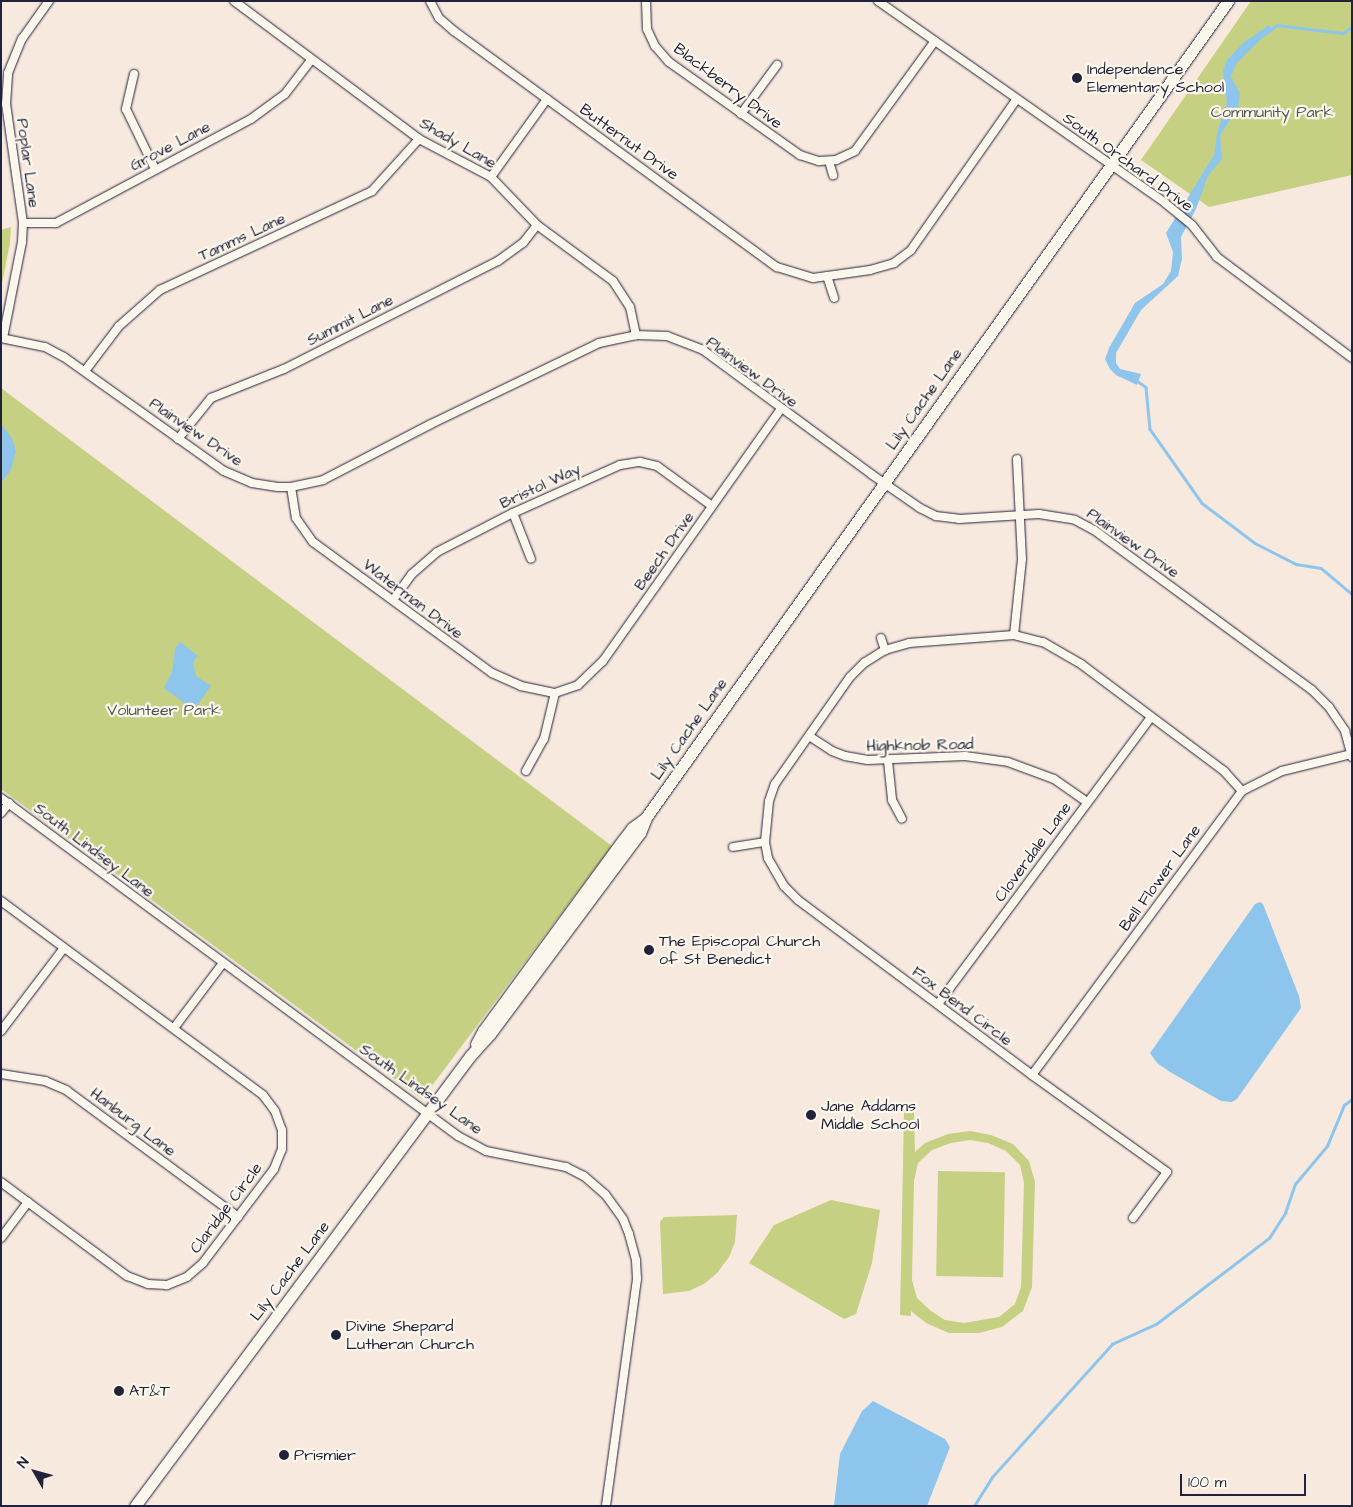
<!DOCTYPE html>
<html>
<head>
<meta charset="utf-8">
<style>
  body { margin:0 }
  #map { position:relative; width:1353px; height:1507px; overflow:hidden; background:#f8e9df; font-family:"Architects Daughter",sans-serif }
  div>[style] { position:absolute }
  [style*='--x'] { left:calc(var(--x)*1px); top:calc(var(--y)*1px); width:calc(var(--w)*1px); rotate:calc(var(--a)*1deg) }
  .green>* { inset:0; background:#c5d083; transform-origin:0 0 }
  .water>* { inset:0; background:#8ec5ec }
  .stream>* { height:2.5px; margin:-1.25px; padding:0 1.25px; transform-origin:1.25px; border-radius:1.25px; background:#8ec5ec }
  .roads { filter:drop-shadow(0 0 1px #22223b) drop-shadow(0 0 1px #22223b) }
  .street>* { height:8px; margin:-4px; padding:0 4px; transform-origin:4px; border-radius:4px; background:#fbf7ec }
  .secondary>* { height:11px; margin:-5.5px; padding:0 5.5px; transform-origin:5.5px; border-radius:5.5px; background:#fbf7ec }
  .dots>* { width:14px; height:14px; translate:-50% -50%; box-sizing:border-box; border:2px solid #fbf7ec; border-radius:50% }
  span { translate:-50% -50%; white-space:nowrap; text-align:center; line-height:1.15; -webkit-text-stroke:4.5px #fbf7ec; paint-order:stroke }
  .poi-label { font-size:16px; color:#22223b }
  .left { translate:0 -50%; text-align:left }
  .street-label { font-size:16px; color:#22223b }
  .park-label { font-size:16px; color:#535651 }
  .frame { position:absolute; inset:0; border:2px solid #22223b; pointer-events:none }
  .north { position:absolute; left:10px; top:1447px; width:50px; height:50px; -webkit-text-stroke:4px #fbf7ec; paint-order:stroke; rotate:308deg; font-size:14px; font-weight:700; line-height:20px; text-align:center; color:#22223b }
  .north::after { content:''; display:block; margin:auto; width:18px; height:22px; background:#22223b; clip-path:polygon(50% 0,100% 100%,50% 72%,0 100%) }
  .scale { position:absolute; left:1180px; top:1474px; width:126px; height:22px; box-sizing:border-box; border:2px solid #22223b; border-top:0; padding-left:6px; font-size:15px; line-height:18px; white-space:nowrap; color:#22223b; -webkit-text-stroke:4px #fbf7ec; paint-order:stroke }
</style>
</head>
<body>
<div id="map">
  <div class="green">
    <i style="clip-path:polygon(1251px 1px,1352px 1px,1352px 175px,1209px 207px,1141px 160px)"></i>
    <i style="clip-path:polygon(11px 227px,10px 243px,1px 289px,1px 230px)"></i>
    <i style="clip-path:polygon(1px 388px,612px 846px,422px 1099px,1px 789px)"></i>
    <i style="clip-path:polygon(evenodd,914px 1112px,915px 1152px,925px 1143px,948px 1134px,970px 1131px,991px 1135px,1013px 1144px,1029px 1161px,1035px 1182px,1032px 1287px,1023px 1311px,1002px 1327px,979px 1333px,949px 1333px,926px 1323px,911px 1311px,911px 1316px,900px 1315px,904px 1113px,914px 1112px,970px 1140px,988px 1143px,1006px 1151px,1020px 1165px,1024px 1183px,1021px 1287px,1015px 1304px,999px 1317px,964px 1323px,945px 1320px,931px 1311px,917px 1298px,912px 1280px,914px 1181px,918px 1163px,932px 1150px,951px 1143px,970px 1140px)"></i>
    <i style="left:938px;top:1171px;width:67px;height:105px;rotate:1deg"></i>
    <i style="clip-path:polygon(831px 1200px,880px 1210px,872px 1263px,856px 1314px,844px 1319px,749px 1263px,774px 1225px)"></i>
    <i style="clip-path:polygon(737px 1215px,735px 1242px,729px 1257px,717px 1273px,704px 1284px,689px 1291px,663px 1294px,660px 1222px,664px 1217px)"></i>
  </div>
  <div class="water">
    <i style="clip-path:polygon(1269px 25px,1273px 31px,1261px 39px,1236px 64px,1231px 77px,1240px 93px,1238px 107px,1220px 136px,1222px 159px,1208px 176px,1196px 209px,1181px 237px,1182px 259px,1178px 276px,1141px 310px,1116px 353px,1116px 363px,1120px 369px,1141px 374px,1137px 385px,1116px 375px,1110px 369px,1105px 359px,1109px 348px,1135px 303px,1163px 284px,1171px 271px,1173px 252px,1166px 233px,1214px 155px,1217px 133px,1227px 103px,1223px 71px,1227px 60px,1243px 43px)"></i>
    <i style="clip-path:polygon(1px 424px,12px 438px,16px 451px,11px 470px,1px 483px)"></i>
    <i style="clip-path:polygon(180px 642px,198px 656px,193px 662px,196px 676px,211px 686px,194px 710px,164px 688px,172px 672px,175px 649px)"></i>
    <i style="clip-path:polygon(1260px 902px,1263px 904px,1299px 996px,1301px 1008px,1237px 1099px,1232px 1102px,1221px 1101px,1170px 1072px,1157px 1063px,1150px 1053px,1255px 904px)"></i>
    <i style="clip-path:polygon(873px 1401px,945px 1439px,950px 1447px,927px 1506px,834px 1506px,840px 1454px,862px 1411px)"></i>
  </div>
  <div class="stream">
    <i style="--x:1270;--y:30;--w:9;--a:-36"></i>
    <i style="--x:1277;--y:25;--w:66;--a:6.9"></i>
    <i style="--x:1343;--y:33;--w:11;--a:-34"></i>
    <i style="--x:1136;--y:380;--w:12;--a:35"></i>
    <i style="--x:1146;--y:387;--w:42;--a:84.6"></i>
    <i style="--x:1150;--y:429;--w:90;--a:54.9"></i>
    <i style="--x:1202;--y:503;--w:66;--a:37"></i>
    <i style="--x:1255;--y:543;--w:46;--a:27.1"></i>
    <i style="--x:1296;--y:564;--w:25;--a:9"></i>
    <i style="--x:1321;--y:568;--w:40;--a:40"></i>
    <i style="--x:974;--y:1506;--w:34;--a:-58"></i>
    <i style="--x:992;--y:1477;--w:179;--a:-47.9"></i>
    <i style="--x:1112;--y:1344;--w:48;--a:-24.4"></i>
    <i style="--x:1156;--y:1324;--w:142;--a:-37.3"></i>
    <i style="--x:1269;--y:1238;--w:30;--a:-57"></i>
    <i style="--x:1285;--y:1213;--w:31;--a:-71"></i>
    <i style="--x:1295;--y:1184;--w:50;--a:-49.9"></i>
    <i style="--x:1327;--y:1146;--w:44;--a:-67.5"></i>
    <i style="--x:1344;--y:1105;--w:10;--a:-37"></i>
  </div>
  <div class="roads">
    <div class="street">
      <i style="--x:234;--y:1;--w:231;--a:36.7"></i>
      <i style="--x:419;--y:139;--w:81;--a:27.8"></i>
      <i style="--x:491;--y:177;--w:66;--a:46.2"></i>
      <i style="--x:537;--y:225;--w:94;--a:36.4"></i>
      <i style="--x:613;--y:281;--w:31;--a:57"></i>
      <i style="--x:630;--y:307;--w:29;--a:78"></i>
      <i style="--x:430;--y:1;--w:19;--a:62"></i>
      <i style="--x:439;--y:18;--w:20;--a:41"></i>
      <i style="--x:454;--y:31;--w:400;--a:36.2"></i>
      <i style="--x:777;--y:267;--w:38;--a:17"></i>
      <i style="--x:813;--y:278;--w:58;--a:-8"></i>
      <i style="--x:870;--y:270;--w:25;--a:-16"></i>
      <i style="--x:894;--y:263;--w:21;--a:-37"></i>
      <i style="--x:911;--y:250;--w:183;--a:-55"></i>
      <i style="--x:646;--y:1;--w:28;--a:88"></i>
      <i style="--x:647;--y:29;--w:19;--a:65"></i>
      <i style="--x:655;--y:46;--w:21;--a:49"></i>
      <i style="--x:669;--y:62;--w:161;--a:35.4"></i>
      <i style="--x:800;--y:155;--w:20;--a:18"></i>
      <i style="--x:819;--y:161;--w:17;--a:-3"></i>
      <i style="--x:836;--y:160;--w:21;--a:-25"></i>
      <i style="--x:855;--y:151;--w:136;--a:-54"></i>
      <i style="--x:878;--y:1;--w:351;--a:35.1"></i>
      <i style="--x:1165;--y:203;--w:35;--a:39"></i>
      <i style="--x:1192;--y:225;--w:41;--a:52"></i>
      <i style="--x:1217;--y:257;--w:169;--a:36.8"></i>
      <i style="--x:134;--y:74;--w:36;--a:103"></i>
      <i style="--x:126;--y:109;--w:67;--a:64.2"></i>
      <i style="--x:741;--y:114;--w:61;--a:-53.7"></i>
      <i style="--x:829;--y:161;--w:15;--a:74"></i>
      <i style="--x:491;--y:177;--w:96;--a:-54.3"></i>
      <i style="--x:23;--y:223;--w:33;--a:0"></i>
      <i style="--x:56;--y:223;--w:221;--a:-28.1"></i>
      <i style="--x:251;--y:119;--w:42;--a:-36.3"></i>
      <i style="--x:285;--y:94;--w:44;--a:-52.4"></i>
      <i style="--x:827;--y:276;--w:23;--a:72"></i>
      <i style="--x:1;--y:338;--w:45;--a:11.6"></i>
      <i style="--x:45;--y:347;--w:21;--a:28"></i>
      <i style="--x:64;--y:357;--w:196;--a:35.5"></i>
      <i style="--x:224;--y:471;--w:30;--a:23"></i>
      <i style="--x:252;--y:483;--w:26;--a:9"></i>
      <i style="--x:278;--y:487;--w:13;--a:0"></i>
      <i style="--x:291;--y:487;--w:33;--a:-12"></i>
      <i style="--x:323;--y:480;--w:122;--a:-27.4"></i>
      <i style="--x:431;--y:424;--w:187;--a:-25.7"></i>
      <i style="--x:599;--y:343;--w:38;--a:-12"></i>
      <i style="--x:636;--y:335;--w:31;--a:2"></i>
      <i style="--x:667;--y:336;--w:39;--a:21"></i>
      <i style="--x:703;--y:350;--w:209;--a:36.4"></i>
      <i style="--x:871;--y:474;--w:60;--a:34.8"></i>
      <i style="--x:920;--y:508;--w:18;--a:27"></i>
      <i style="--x:936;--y:516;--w:23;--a:7"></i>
      <i style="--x:959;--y:519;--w:80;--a:-3.6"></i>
      <i style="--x:1039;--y:514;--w:36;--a:9"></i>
      <i style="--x:1075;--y:520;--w:21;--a:28"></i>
      <i style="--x:1094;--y:530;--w:270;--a:36.3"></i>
      <i style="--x:1312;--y:690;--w:24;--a:45"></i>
      <i style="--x:1329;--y:707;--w:29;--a:56"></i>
      <i style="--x:1345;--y:731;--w:27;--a:75"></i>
      <i style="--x:3;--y:338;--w:98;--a:-78.8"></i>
      <i style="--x:22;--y:242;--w:19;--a:-87"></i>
      <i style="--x:23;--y:223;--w:120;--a:-98.1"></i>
      <i style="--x:6;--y:104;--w:31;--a:-86"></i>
      <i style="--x:8;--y:73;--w:37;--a:-68"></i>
      <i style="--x:22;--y:39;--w:47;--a:-54.6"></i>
      <i style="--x:85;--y:371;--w:56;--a:-52.9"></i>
      <i style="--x:119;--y:326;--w:55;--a:-41.3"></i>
      <i style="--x:160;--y:290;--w:234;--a:-25"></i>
      <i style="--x:372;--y:191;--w:70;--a:-47.9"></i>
      <i style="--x:178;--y:439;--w:53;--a:-51.2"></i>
      <i style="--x:211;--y:398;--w:79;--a:-21.7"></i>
      <i style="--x:284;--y:369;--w:240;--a:-26.8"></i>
      <i style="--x:498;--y:261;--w:31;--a:-36"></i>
      <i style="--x:523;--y:243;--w:23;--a:-52"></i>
      <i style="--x:291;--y:487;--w:31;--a:81"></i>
      <i style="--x:296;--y:518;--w:29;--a:55"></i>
      <i style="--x:313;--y:542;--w:222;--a:36.2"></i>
      <i style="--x:492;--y:673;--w:32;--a:24"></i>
      <i style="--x:521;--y:686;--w:35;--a:12"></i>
      <i style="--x:513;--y:513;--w:49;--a:68.6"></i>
      <i style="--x:393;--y:600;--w:32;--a:-54"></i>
      <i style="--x:412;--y:574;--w:33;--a:-41"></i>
      <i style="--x:437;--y:552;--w:85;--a:-27.2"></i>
      <i style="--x:513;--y:513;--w:117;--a:-24.2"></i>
      <i style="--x:620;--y:465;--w:20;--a:-9"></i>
      <i style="--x:640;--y:462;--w:17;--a:13"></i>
      <i style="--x:657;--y:466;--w:68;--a:36"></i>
      <i style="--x:1014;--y:635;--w:76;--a:-84"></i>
      <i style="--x:1022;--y:559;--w:100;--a:-92.9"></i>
      <i style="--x:881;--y:638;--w:13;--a:72"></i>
      <i style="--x:555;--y:693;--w:24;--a:-19"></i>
      <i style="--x:578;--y:685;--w:35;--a:-44"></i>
      <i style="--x:603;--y:661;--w:309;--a:-54.8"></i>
      <i style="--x:809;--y:736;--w:27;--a:33"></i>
      <i style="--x:832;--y:751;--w:14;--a:21"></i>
      <i style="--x:845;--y:756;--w:23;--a:10"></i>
      <i style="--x:868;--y:760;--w:97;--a:-2.4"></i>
      <i style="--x:965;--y:756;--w:43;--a:7.9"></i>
      <i style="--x:1008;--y:762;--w:49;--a:20.3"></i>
      <i style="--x:1054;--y:779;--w:40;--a:34.9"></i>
      <i style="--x:888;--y:761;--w:39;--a:84"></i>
      <i style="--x:892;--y:800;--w:21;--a:62"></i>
      <i style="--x:526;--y:771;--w:37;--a:-61"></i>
      <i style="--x:544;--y:739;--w:47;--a:-76.6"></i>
      <i style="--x:1;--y:798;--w:568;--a:36.49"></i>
      <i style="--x:458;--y:1136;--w:32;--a:28"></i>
      <i style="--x:486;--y:1151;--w:82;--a:11.3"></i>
      <i style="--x:566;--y:1167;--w:20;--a:27"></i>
      <i style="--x:584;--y:1176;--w:28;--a:41"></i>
      <i style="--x:605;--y:1194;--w:31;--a:54"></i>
      <i style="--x:623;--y:1219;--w:16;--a:68"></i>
      <i style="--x:629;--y:1234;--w:27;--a:75"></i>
      <i style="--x:636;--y:1260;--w:19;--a:87"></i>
      <i style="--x:637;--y:1279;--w:229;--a:97.8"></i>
      <i style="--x:1;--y:813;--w:13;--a:-51"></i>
      <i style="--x:733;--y:847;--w:32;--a:-9"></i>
      <i style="--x:1;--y:901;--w:326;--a:36.5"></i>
      <i style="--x:263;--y:1095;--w:20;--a:53"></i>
      <i style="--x:275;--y:1111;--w:20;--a:70"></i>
      <i style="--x:282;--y:1130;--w:19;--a:90"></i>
      <i style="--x:282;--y:1149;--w:22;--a:112"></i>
      <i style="--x:274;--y:1169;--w:118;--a:127.1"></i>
      <i style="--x:203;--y:1263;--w:21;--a:139"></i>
      <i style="--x:187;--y:1277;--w:22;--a:158"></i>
      <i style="--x:167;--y:1285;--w:19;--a:-177"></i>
      <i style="--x:148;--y:1284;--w:22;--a:-159"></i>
      <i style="--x:127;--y:1276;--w:157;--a:-143.3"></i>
      <i style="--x:938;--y:1004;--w:357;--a:-53.4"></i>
      <i style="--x:174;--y:1028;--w:81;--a:-53"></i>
      <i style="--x:1;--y:1031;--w:104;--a:-52.8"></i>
      <i style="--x:1;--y:1074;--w:45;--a:9"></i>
      <i style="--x:45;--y:1081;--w:23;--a:23"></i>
      <i style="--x:66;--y:1090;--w:214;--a:36.4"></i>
      <i style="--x:1032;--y:1075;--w:353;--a:-53.5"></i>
      <i style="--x:1242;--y:791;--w:45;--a:-26.6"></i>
      <i style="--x:1282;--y:771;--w:72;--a:-13.7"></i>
      <i style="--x:1133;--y:1218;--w:57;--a:-53.5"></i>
      <i style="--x:1167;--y:1172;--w:166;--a:-144.3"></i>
      <i style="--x:1032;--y:1075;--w:292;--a:-143.2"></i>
      <i style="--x:798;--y:900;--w:20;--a:-135"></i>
      <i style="--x:784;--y:886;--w:32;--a:-120"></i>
      <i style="--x:768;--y:858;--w:16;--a:-101"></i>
      <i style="--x:765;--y:842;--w:41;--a:-84.4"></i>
      <i style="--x:769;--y:801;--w:18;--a:-71"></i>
      <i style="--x:775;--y:784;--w:131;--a:-55"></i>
      <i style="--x:850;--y:677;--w:20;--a:-45"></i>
      <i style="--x:864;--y:663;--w:25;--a:-32"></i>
      <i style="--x:885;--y:650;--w:25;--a:-16"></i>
      <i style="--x:909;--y:643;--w:105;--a:-4.4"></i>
      <i style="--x:1014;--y:635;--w:30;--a:14"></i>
      <i style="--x:1043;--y:642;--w:44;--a:30.1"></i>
      <i style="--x:1081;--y:664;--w:179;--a:36.8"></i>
      <i style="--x:1224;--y:771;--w:27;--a:48"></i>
      <i style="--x:1;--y:1238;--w:45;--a:-53.1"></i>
    </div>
    <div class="secondary">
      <i style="--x:476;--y:1044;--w:15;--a:-62"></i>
      <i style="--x:483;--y:1031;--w:237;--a:-53.8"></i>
      <i style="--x:623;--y:840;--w:15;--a:-53"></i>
      <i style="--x:632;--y:828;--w:17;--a:-36"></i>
      <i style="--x:135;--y:1506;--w:561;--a:-53.33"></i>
      <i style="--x:470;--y:1056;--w:30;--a:-48"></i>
      <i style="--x:490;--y:1034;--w:251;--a:-53.3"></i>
      <i style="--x:640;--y:833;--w:18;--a:-68"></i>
      <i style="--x:647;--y:816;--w:1001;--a:-54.52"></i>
    </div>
  </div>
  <div class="dots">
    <i style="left:1077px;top:78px;background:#22223b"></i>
    <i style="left:649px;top:950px;background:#22223b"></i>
    <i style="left:811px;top:1115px;background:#22223b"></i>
    <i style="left:336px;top:1335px;background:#22223b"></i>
    <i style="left:119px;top:1391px;background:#22223b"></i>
    <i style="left:284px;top:1455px;background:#22223b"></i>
  </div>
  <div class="poi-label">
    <span class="left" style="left:1087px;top:78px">Independence<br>Elementary School</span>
    <span class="left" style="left:659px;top:950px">The Episcopal Church<br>of St Benedict</span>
    <span class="left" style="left:821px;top:1115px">Jane Addams<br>Middle School</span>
    <span class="left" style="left:346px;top:1335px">Divine Shepard<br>Lutheran Church</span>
    <span class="left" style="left:129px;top:1391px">AT&amp;T</span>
    <span class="left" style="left:294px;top:1455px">Prismier</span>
  </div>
  <div class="street-label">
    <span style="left:728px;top:86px;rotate:37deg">Blackberry Drive</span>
    <span style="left:629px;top:142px;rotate:36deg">Butternut Drive</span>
    <span style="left:458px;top:143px;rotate:30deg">Shady Lane</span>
    <span style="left:170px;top:146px;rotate:-28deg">Grove Lane</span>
    <span style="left:1128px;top:162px;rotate:36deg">South Orchard Drive</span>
    <span style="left:28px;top:163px;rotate:82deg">Poplar Lane</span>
    <span style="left:242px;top:237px;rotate:-25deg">Tamms Lane</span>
    <span style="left:350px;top:320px;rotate:-27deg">Summit Lane</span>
    <span style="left:752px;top:372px;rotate:36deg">Plainview Drive</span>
    <span style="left:924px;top:399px;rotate:-55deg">Lily Cache Lane</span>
    <span style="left:196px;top:432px;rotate:34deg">Plainview Drive</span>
    <span style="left:540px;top:486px;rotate:-25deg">Bristol Way</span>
    <span style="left:1133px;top:543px;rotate:35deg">Plainview Drive</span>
    <span style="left:664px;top:551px;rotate:-55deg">Beech Drive</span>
    <span style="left:413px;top:599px;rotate:37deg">Waterman Drive</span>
    <span style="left:689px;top:729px;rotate:-55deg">Lily Cache Lane</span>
    <span style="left:920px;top:745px;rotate:-1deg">Highknob Road</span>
    <span style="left:94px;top:850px;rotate:37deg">South Lindsey Lane</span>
    <span style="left:1033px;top:852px;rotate:-54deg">Cloverdale Lane</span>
    <span style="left:1160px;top:878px;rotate:-54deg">Bell Flower Lane</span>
    <span style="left:962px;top:1006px;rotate:37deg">Fox Bend Circle</span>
    <span style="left:421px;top:1089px;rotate:35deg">South Lindsey Lane</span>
    <span style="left:133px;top:1122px;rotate:37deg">Hanburg Lane</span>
    <span style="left:226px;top:1208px;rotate:-53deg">Claridge Circle</span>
    <span style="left:290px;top:1271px;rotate:-53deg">Lily Cache Lane</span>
  </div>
  <div class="park-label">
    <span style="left:1272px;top:112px">Community Park</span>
    <span style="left:164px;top:710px">Volunteer Park</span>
  </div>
  <div class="frame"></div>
  <div class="north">N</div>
  <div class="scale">100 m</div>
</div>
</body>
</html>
